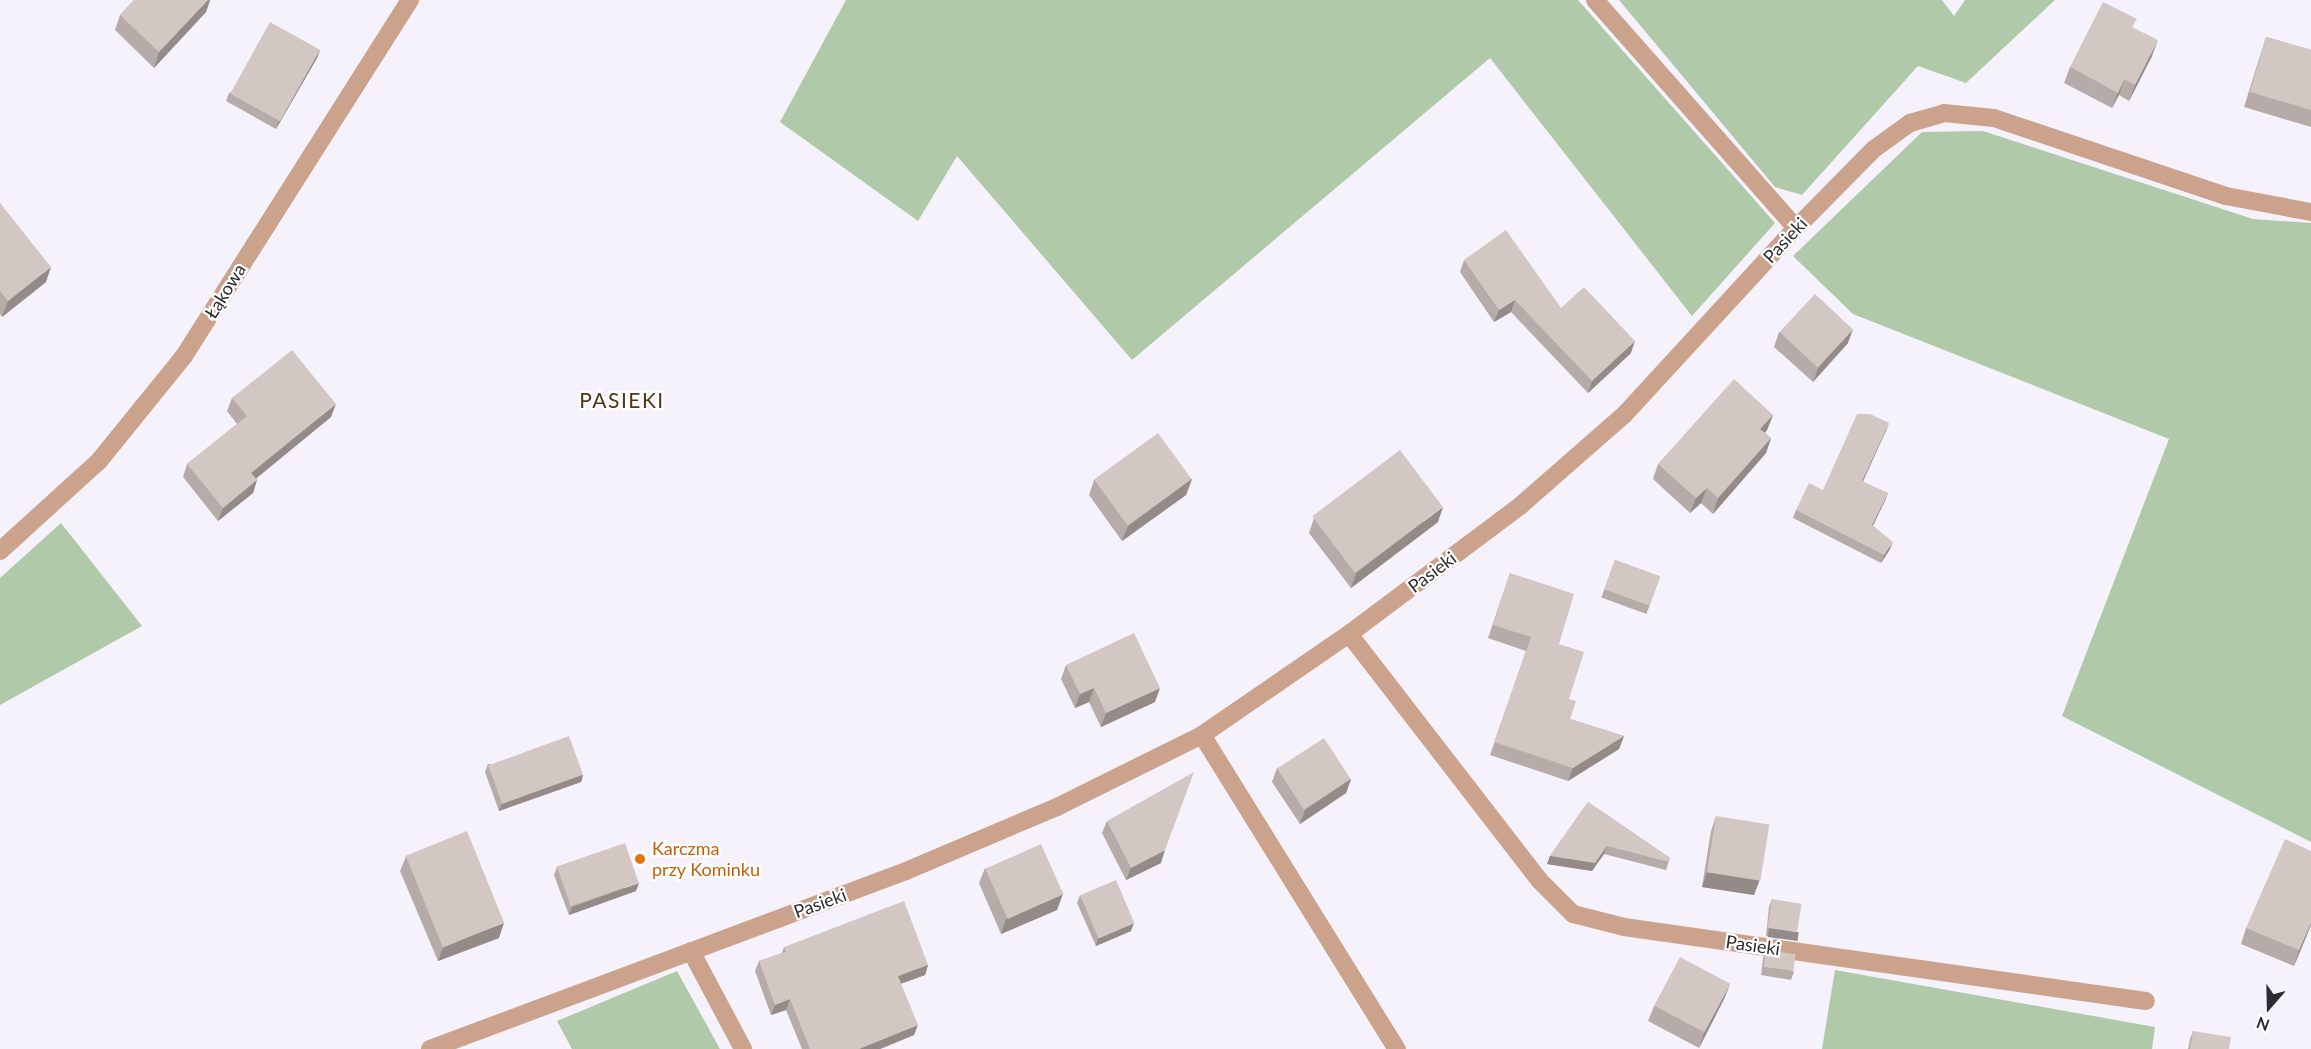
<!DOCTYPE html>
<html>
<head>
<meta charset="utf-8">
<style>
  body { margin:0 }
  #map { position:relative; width:2311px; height:1049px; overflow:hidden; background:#f5f2fc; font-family:Lato,sans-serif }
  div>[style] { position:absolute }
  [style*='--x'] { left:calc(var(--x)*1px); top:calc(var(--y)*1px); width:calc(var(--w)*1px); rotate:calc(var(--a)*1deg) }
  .green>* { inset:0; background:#afc9a9 }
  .minor>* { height:18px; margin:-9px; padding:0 9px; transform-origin:9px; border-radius:9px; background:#cba28c }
  .wall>* { inset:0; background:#b5aba8; transform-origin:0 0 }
  .shaded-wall>* { inset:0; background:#948b88; transform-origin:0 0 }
  .building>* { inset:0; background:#d3c7c3; transform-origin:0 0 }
  .dots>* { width:16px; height:16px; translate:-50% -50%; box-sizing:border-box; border:3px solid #fff; border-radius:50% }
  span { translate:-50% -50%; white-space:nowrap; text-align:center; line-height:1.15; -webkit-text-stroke:4.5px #fff; paint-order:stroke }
  .street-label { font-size:18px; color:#2c2b2f }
  .food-label { font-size:18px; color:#c56008 }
  .left { translate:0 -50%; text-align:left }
  .quarter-label { font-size:21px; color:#503615; letter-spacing:1.5px }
  .north { position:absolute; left:2239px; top:977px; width:60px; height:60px; -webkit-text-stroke:4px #fff; paint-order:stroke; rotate:200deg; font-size:16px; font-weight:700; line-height:24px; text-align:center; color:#2c2b2f }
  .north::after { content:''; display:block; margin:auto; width:21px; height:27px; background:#2c2b2f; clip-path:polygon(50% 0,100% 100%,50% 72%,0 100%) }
</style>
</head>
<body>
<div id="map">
  <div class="green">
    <i style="clip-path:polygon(846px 0,1578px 0,1775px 223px,1692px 316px,1490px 58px,1132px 360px,957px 156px,918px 221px,780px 122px)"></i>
    <i style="clip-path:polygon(1619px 0,1942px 0,1954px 16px,1965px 0,2055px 0,1966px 83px,1918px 66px,1802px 195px,1775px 187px)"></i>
    <i style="clip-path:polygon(1983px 131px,2253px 219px,2311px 223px,2311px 842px,2062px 716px,2169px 439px,1853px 314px,1793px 256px,1922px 132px)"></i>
    <i style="clip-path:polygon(61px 523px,142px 626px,0 705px,0 578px)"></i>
    <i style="clip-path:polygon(1835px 970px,2155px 1027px,2152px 1049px,1822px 1049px)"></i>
    <i style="clip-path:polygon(677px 971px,720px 1049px,572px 1049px,557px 1021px)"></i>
  </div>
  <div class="minor">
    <i style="--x:1595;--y:0;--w:304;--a:48.6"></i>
    <i style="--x:0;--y:551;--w:134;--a:-42.3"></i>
    <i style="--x:99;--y:461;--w:135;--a:-51"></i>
    <i style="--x:184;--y:356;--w:422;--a:-57.6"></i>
    <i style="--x:1349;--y:634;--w:311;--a:52.3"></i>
    <i style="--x:1539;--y:880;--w:48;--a:45"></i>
    <i style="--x:1573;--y:914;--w:53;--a:14.3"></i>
    <i style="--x:1624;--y:927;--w:527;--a:8.07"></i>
    <i style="--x:1202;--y:735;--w:370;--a:58.2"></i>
    <i style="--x:691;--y:951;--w:111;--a:62"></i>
    <i style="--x:430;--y:1049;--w:508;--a:-20.5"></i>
    <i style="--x:906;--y:871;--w:164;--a:-23"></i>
    <i style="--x:1057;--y:807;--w:162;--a:-26.4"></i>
    <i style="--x:1202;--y:735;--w:178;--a:-34.5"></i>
    <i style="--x:1349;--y:634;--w:214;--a:-36.8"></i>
    <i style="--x:1520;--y:506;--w:138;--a:-41.2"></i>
    <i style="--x:1624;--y:415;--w:254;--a:-47.4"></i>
    <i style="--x:1796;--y:228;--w:111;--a:-45.4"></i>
    <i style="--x:1874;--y:149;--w:44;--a:-35.8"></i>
    <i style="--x:1910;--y:123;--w:35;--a:-16"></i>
    <i style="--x:1944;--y:113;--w:50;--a:5.7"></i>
    <i style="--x:1994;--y:118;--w:245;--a:18.6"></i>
    <i style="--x:2226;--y:196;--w:86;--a:10.7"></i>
  </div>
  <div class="wall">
    <i style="clip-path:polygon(134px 0,210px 0,206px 12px,154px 68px,115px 30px,120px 15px)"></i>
    <i style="clip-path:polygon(2133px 27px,2152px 56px,2129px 101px,2119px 95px,2112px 108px,2064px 83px,2070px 67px)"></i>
    <i style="clip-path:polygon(2266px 37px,2311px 50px,2311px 127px,2244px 107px)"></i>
    <i style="clip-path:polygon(320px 50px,317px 58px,276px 129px,226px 101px,229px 93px)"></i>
    <i style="clip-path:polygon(0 203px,46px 282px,2px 317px,0 314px)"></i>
    <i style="clip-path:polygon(1464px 260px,1561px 308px,1631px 353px,1588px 393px,1511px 312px,1494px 322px,1460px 272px)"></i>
    <i style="clip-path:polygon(1779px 332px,1848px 343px,1813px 382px,1774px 347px)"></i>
    <i style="clip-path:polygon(232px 398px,331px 417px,256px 478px,257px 480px,253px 493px,218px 521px,183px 477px,187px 464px,237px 424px,227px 411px)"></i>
    <i style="clip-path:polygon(1773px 415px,1767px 430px,1765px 433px,1771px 438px,1766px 453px,1713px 514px,1701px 503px,1690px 513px,1653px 479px,1658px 464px)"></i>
    <i style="clip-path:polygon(1889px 423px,1863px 482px,1888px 493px,1873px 526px,1890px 549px,1881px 563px,1793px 518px,1796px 510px,1823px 490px)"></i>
    <i style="clip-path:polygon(1192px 479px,1186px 495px,1122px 541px,1089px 495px,1094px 480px)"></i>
    <i style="clip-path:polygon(1314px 518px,1438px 522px,1351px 588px,1309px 533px)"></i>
    <i style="left:1615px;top:560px;width:48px;height:40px;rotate:20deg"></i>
    <i style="clip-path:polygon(1510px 573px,1559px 644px,1569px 699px,1570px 719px,1624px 736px,1619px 749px,1568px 781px,1490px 755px,1526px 651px,1488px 638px)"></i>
    <i style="clip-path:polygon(1066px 665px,1155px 702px,1101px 727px,1089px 702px,1075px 708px,1061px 679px)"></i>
    <i style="clip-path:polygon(488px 764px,583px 775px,581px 782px,499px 811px,485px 772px)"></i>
    <i style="clip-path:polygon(1277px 768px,1351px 779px,1346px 793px,1300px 824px,1272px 782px)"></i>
    <i style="clip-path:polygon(1588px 802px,1670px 858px,1666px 870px,1604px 854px,1592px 871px,1547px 864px,1550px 856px)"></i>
    <i style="clip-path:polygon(1716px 816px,1760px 879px,1754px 895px,1702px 887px,1711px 831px)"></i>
    <i style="clip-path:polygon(1107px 821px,1161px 863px,1126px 880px,1102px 833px)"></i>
    <i style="clip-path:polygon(2311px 851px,2311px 925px,2294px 966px,2241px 944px,2246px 928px)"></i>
    <i style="clip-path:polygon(406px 856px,499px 938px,438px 961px,400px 871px)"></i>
    <i style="clip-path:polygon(557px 867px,636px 891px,569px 915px,554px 875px)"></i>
    <i style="clip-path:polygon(985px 868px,1057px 910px,1001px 934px,979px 883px)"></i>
    <i style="clip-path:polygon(1080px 895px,1131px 931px,1096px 946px,1077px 903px)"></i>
    <i style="clip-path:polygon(1772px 899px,1796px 940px,1766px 936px,1769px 907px)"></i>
    <i style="clip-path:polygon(784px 947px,928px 965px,925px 975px,901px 984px,914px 1035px,880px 1049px,802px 1049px,786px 1010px,771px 1015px,755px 971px,759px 961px,782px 953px)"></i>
    <i style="clip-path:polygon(1766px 950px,1794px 972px,1791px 980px,1761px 975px,1763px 958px)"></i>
    <i style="clip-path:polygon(1730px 984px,1724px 999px,1699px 1048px,1648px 1021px,1654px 1006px)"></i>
    <i style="clip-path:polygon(2193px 1031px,2229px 1049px,2188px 1049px,2190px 1039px)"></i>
  </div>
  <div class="shaded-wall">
    <i style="clip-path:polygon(208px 0,210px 0,206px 12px,154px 68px,159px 52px)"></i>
    <i style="clip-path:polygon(2158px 40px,2152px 56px,2129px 101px,2135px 85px)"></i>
    <i style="clip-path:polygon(320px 50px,317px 58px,276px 129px,279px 121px)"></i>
    <i style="clip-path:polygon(2124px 79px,2119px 95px,2112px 108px,2118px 93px)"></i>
    <i style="clip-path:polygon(51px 267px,46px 282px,2px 317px,8px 301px)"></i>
    <i style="clip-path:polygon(1515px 300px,1511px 312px,1494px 322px,1499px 310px)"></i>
    <i style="clip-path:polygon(1853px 329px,1848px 343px,1813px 382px,1818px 368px)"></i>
    <i style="clip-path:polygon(1635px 341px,1631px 353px,1588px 393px,1592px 381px)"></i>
    <i style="clip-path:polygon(336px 404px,331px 417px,247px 486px,251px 473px)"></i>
    <i style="clip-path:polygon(1773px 415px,1767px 430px,1754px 444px,1760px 429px)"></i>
    <i style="clip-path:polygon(1889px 423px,1886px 431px,1859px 489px,1862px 481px)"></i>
    <i style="clip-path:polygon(1771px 438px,1766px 453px,1713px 514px,1718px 498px)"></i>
    <i style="clip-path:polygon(1192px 479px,1186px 495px,1122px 541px,1128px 526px)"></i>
    <i style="clip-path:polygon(257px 480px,253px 493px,218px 521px,223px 508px)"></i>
    <i style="clip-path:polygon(1707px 488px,1701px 503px,1690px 513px,1696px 498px)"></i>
    <i style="clip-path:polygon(1888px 493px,1885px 501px,1869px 533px,1872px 525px)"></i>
    <i style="clip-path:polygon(1443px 507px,1438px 522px,1351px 588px,1356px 573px)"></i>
    <i style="clip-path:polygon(1893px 542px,1890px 549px,1881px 563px,1884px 555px)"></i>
    <i style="clip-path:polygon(1094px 688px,1089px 702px,1075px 708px,1080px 694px)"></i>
    <i style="clip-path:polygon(1160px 688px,1155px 702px,1101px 727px,1106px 713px)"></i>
    <i style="clip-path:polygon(1624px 736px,1619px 749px,1568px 781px,1573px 768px)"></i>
    <i style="clip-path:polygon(583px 775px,581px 782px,499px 811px,502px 803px)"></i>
    <i style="clip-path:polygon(1351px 779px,1346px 793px,1300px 824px,1305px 810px)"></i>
    <i style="clip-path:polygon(1607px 846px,1604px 854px,1592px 871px,1547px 864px,1550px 856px)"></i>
    <i style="clip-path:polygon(1165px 850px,1161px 863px,1126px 880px,1131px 868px)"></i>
    <i style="clip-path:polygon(1707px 872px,1760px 879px,1754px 895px,1702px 887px)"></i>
    <i style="clip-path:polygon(639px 883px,636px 891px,569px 915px,572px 907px)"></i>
    <i style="clip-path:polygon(1063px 894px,1057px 910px,1001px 934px,1006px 919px)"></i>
    <i style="clip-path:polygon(504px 923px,499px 938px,438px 961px,444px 945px)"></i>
    <i style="clip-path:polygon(1134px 923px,1131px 931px,1096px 946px,1098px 938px)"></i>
    <i style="clip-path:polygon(2311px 923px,2311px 925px,2294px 966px,2299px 950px)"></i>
    <i style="left:1769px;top:928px;width:30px;height:9px;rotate:8deg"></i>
    <i style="clip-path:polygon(928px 965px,925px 975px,894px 986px,898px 976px)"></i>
    <i style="clip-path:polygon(1730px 984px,1724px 999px,1699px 1048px,1704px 1033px)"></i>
    <i style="clip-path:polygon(790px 999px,786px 1010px,771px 1015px,775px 1005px)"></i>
    <i style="clip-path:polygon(918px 1025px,914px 1035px,880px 1049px,859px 1049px)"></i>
  </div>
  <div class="building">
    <i style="clip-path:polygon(134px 0,208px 0,159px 52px,120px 15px)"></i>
    <i style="clip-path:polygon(2103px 2px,2137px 19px,2132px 27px,2158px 40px,2135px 85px,2124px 79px,2118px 93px,2070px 67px)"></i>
    <i style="left:270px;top:22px;width:57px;height:82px;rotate:29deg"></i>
    <i style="clip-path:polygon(2266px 37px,2311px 50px,2311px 110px,2250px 92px)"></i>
    <i style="clip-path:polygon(0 203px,51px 267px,8px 301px,0 291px)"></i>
    <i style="clip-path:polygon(1506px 230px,1561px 308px,1584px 287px,1635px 341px,1592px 381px,1515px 300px,1499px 310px,1464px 260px)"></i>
    <i style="left:1815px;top:294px;width:52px;height:52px;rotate:43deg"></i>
    <i style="clip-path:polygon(292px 350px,336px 404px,251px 473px,257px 480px,223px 508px,187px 464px,247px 416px,232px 398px)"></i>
    <i style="clip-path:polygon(1734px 379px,1773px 415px,1760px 429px,1771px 438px,1718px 498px,1707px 488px,1696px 498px,1658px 464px)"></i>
    <i style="clip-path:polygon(1857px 414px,1870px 414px,1889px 423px,1862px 481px,1888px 493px,1872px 525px,1893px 542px,1884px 555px,1796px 510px,1809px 483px,1823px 490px)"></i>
    <i style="left:1158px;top:433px;width:57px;height:79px;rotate:54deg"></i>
    <i style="left:1400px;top:450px;width:71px;height:110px;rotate:53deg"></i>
    <i style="left:1615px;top:560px;width:48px;height:31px;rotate:20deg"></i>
    <i style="clip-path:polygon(1510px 573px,1574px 594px,1559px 644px,1584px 652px,1569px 699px,1576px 701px,1570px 719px,1624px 736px,1573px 768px,1494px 742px,1531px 637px,1493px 625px)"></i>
    <i style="clip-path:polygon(1134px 633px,1160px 688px,1106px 713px,1094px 688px,1080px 694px,1066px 665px)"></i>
    <i style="left:569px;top:736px;width:41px;height:86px;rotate:70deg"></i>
    <i style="left:1324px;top:738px;width:49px;height:56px;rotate:57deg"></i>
    <i style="clip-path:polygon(1194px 772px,1165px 850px,1131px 868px,1107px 821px)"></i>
    <i style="clip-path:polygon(1588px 802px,1670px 858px,1669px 862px,1607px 846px,1595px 863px,1550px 856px)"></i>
    <i style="left:1716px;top:816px;width:54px;height:57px;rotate:9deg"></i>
    <i style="left:467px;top:831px;width:99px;height:66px;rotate:68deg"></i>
    <i style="clip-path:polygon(2285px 839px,2311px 851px,2311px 923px,2299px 950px,2246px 928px)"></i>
    <i style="left:625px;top:843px;width:42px;height:72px;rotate:71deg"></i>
    <i style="left:1041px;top:844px;width:55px;height:61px;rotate:66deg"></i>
    <i style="left:1116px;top:880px;width:47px;height:39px;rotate:67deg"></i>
    <i style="left:1772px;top:899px;width:30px;height:29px;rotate:9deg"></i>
    <i style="clip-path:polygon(904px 901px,928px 965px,898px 976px,918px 1025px,859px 1049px,810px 1049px,790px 999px,775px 1005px,759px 961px,786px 952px,784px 947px)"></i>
    <i style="left:1766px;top:950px;width:30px;height:17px;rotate:8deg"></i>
    <i style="left:1680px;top:957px;width:57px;height:55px;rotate:28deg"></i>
    <i style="clip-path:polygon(2193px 1031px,2231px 1037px,2229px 1049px,2190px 1049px)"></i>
  </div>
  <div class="dots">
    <i style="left:640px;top:859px;background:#e8710a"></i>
  </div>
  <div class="street-label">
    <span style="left:1785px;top:240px;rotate:-47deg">Pasieki</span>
    <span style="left:225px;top:291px;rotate:-58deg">Łąkowa</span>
    <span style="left:1432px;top:572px;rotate:-37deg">Pasieki</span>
    <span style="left:820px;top:903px;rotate:-20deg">Pasieki</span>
    <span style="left:1753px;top:945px;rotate:8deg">Pasieki</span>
  </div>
  <div class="food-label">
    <span class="left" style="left:652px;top:859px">Karczma<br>przy Kominku</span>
  </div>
  <div class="quarter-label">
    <span style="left:622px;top:400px">PASIEKI</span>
  </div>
  <div class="north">N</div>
</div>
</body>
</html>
